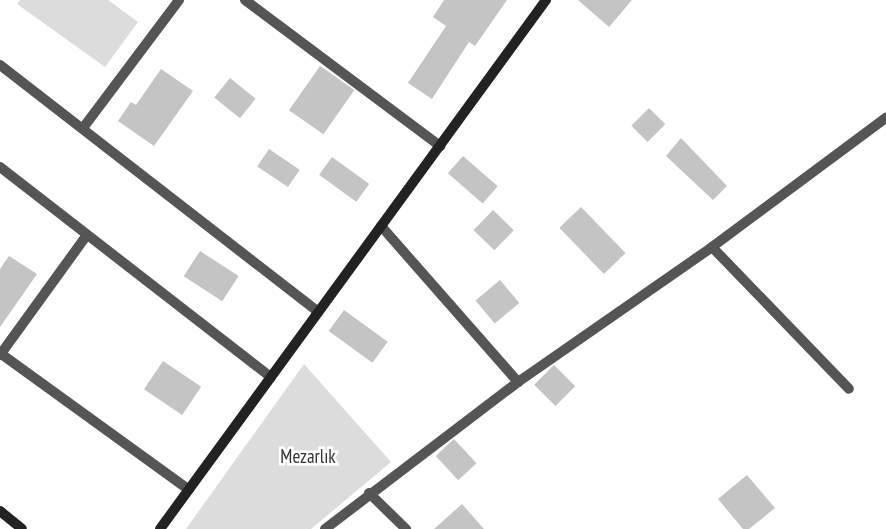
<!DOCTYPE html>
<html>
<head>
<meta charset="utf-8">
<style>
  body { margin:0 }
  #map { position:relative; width:886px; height:529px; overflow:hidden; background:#fff; font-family:"PT Sans Narrow",sans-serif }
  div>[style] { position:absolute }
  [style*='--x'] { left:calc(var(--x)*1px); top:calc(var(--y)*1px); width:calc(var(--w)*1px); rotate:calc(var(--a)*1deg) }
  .green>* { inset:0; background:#dcdcdc }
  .building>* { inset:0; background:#c4c4c4; transform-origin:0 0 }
  .street>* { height:10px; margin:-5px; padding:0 5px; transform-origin:5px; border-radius:5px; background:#555 }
  .secondary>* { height:10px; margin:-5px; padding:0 5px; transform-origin:5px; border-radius:5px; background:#222 }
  span { translate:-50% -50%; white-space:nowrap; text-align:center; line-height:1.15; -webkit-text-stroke:5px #fff; paint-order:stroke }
  .park-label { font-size:19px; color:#333 }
</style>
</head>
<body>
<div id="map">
  <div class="green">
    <i style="clip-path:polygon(20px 0,108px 0,138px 22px,105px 67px,17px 4px)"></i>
    <i style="clip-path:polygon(304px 364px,391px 462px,311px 529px,186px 529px)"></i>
  </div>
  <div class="building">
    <i style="clip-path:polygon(444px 0,507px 0,475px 46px,469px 42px,432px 99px,408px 83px,446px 26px,433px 17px)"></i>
    <i style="clip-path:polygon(578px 0,632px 0,609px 27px)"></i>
    <i style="left:320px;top:66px;width:42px;height:54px;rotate:35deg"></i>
    <i style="clip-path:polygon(161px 69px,193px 91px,154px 146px,118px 121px,131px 102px,136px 105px)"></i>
    <i style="left:230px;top:78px;width:33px;height:25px;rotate:39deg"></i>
    <i style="left:649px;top:108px;width:23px;height:25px;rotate:45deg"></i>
    <i style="clip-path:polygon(681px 138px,727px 186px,713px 200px,666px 156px)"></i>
    <i style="left:269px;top:149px;width:37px;height:21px;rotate:34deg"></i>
    <i style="left:463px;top:156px;width:46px;height:23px;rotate:41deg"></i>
    <i style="left:332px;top:157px;width:46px;height:22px;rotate:36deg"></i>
    <i style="left:581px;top:207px;width:64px;height:30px;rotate:46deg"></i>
    <i style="left:493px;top:210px;width:29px;height:28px;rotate:44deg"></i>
    <i style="left:200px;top:251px;width:46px;height:30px;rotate:33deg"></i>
    <i style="clip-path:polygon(9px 256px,37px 274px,0 327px,0 269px)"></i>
    <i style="left:500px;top:280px;width:30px;height:32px;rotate:50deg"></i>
    <i style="left:344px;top:310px;width:54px;height:26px;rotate:36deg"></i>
    <i style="left:163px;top:361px;width:46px;height:34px;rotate:34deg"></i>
    <i style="left:554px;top:365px;width:30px;height:28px;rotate:45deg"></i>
    <i style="left:454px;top:439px;width:33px;height:25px;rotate:47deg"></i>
    <i style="clip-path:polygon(747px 475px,775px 508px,749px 529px,743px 529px,718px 499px)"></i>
    <i style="clip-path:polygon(462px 504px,484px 529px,434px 529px)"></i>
  </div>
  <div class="street">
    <i style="--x:245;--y:0;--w:244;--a:36.8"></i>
    <i style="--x:0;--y:65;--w:403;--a:37.8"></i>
    <i style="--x:83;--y:128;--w:160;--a:-53.1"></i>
    <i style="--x:0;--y:167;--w:343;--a:37.8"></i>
    <i style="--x:381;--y:226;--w:208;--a:48.7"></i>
    <i style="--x:712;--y:247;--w:197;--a:46"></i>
    <i style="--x:0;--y:353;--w:233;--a:35.9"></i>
    <i style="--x:0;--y:355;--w:148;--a:-54.1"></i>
    <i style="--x:369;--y:493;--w:52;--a:44.2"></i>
    <i style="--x:325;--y:529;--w:243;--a:-37.3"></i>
    <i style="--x:518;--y:382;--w:236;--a:-34.8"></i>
    <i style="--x:712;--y:247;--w:217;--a:-36.6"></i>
  </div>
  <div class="secondary">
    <i style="--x:0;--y:511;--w:28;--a:39"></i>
    <i style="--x:160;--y:529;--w:655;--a:-53.88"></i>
  </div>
  <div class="park-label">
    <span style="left:308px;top:457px">Mezarlık</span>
  </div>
</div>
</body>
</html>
